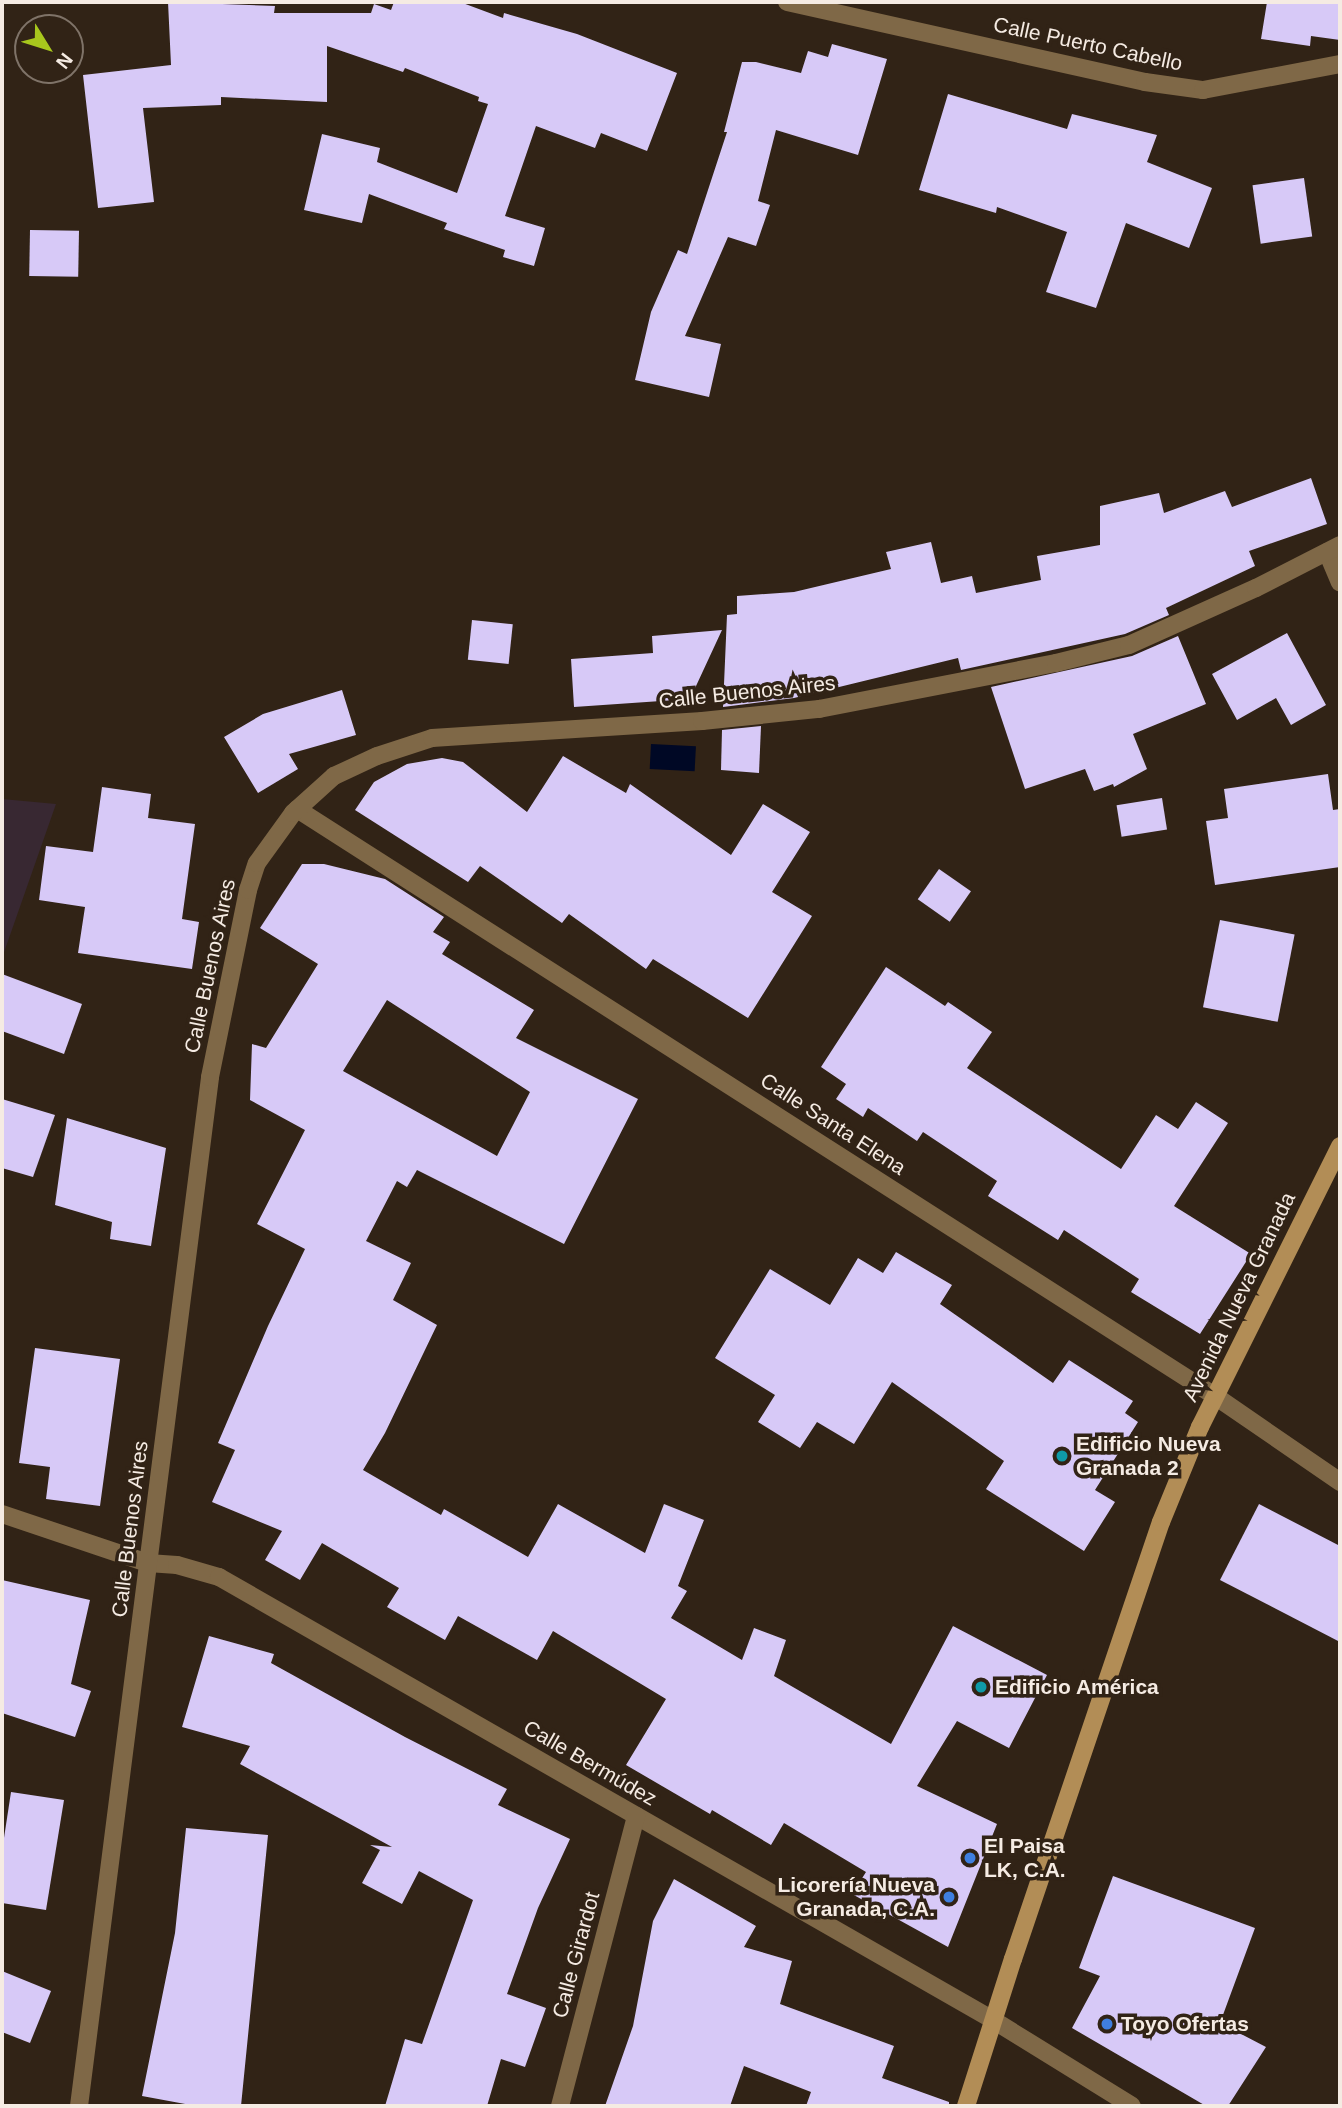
<!DOCTYPE html>
<html>
<head>
<meta charset="utf-8">
<style>
  body { margin:0 }
  #map { position:relative; width:1342px; height:2108px; overflow:hidden; background:#312316; font-family:Arial,sans-serif }
  div>[style] { position:absolute }
  [style*='--x'] { left:calc(var(--x)*1px); top:calc(var(--y)*1px); width:calc(var(--w)*1px); rotate:calc(var(--a)*1deg) }
  .education>* { inset:0; background:#382832 }
  .water>* { inset:0; background:#000825; transform-origin:0 0 }
  .building>* { inset:0; background:#d7c9f7; transform-origin:0 0 }
  .street>* { height:18px; margin:-9px; padding:0 9px; transform-origin:9px; border-radius:9px; background:#7f6847 }
  .secondary>* { height:18px; margin:-9px; padding:0 9px; transform-origin:9px; border-radius:9px; background:#b28d56 }
  .dots>* { width:19px; height:19px; translate:-50% -50%; box-sizing:border-box; border:4px solid #312316; border-radius:50% }
  span { translate:-50% -50%; white-space:nowrap; text-align:center; line-height:1.15; -webkit-text-stroke:7px #312316; paint-order:stroke }
  .street-label { font-size:21px; color:#f5ebe3 }
  .poi-label { font-size:21px; color:#f5ebe3; font-weight:700 }
  .left { translate:0 -50%; text-align:left }
  .right { translate:-100% -50%; text-align:right }
  .frame { position:absolute; inset:0; border:4px solid #f5ebe3; pointer-events:none }
  .north { position:absolute; left:14px; top:14px; width:70px; height:70px; box-sizing:border-box; background:#312316; border:2px solid #7f7368; border-radius:50%; rotate:128deg; font-size:19px; font-weight:700; line-height:28px; text-align:center; color:#f5ebe3 }
  .north::after { content:''; display:block; margin:auto; width:24px; height:32px; background:#a8c71d; clip-path:polygon(50% 0,100% 100%,50% 72%,0 100%) }
</style>
</head>
<body>
<div id="map">
  <div class="education">
    <i style="clip-path:polygon(2px 799px,56px 804px,2px 958px)"></i>
  </div>
  <div class="water">
    <i style="left:651px;top:744px;width:45px;height:25px;rotate:3deg"></i>
  </div>
  <div class="building">
    <i style="clip-path:polygon(168px 2px,275px 6px,274px 13px,371px 13px,374px 4px,391px 10px,394px 2px,460px 2px,503px 18px,504px 13px,577px 34px,677px 73px,647px 151px,601px 133px,595px 148px,536px 126px,505px 216px,545px 228px,534px 266px,503px 257px,505px 250px,444px 229px,447px 223px,369px 194px,362px 223px,304px 210px,322px 134px,380px 148px,377px 162px,457px 193px,488px 104px,478px 101px,479px 97px,405px 68px,403px 72px,327px 46px,327px 102px,221px 97px,221px 105px,143px 108px,154px 202px,98px 208px,83px 75px,171px 65px)"></i>
    <i style="clip-path:polygon(1267px 2px,1340px 2px,1340px 40px,1311px 36px,1310px 46px,1261px 39px)"></i>
    <i style="clip-path:polygon(832px 44px,887px 59px,858px 155px,776px 130px,758px 201px,770px 205px,756px 246px,728px 237px,685px 336px,721px 344px,709px 397px,635px 380px,651px 312px,678px 250px,687px 254px,727px 132px,724px 132px,742px 62px,756px 62px,801px 73px,808px 51px,828px 57px)"></i>
    <i style="clip-path:polygon(948px 94px,1067px 129px,1072px 114px,1157px 135px,1147px 162px,1212px 188px,1189px 248px,1126px 223px,1096px 308px,1046px 292px,1067px 232px,997px 207px,996px 213px,919px 190px)"></i>
    <i style="left:1304px;top:178px;width:59px;height:52px;rotate:82deg"></i>
    <i style="left:30px;top:230px;width:49px;height:46px;rotate:1deg"></i>
    <i style="clip-path:polygon(1311px 478px,1327px 524px,1249px 551px,1255px 566px,1166px 608px,1169px 615px,1125px 634px,961px 670px,958px 658px,794px 698px,723px 707px,727px 615px,737px 614px,737px 596px,794px 592px,891px 569px,886px 552px,931px 542px,941px 583px,972px 576px,976px 593px,1041px 580px,1037px 556px,1100px 545px,1100px 506px,1159px 493px,1164px 513px,1225px 491px,1232px 507px)"></i>
    <i style="left:472px;top:620px;width:41px;height:40px;rotate:6deg"></i>
    <i style="clip-path:polygon(722px 630px,690px 699px,574px 707px,571px 659px,653px 653px,652px 636px)"></i>
    <i style="clip-path:polygon(1287px 633px,1326px 705px,1291px 725px,1276px 698px,1237px 720px,1212px 674px)"></i>
    <i style="clip-path:polygon(1178px 636px,1206px 704px,1133px 734px,1147px 769px,1114px 787px,1113px 784px,1094px 791px,1085px 769px,1025px 789px,991px 687px,1132px 656px)"></i>
    <i style="clip-path:polygon(342px 690px,356px 735px,289px 754px,298px 769px,258px 793px,224px 737px,263px 714px)"></i>
    <i style="clip-path:polygon(761px 726px,759px 773px,721px 770px,722px 730px)"></i>
    <i style="clip-path:polygon(563px 756px,626px 793px,630px 784px,731px 855px,763px 804px,810px 832px,772px 892px,812px 916px,748px 1018px,653px 959px,646px 969px,569px 914px,562px 923px,480px 866px,468px 882px,355px 810px,374px 782px,407px 764px,442px 758px,463px 762px,527px 812px)"></i>
    <i style="clip-path:polygon(1328px 774px,1333px 810px,1340px 809px,1340px 867px,1215px 885px,1206px 821px,1228px 818px,1224px 789px)"></i>
    <i style="clip-path:polygon(102px 787px,151px 794px,148px 818px,195px 824px,182px 919px,199px 922px,192px 969px,78px 953px,85px 907px,39px 900px,46px 846px,93px 852px)"></i>
    <i style="left:1162px;top:798px;width:32px;height:46px;rotate:81deg"></i>
    <i style="clip-path:polygon(evenodd,302px 864px,324px 864px,385px 879px,444px 917px,433px 932px,450px 942px,442px 954px,534px 1010px,516px 1038px,638px 1099px,564px 1244px,417px 1170px,407px 1187px,397px 1181px,366px 1241px,411px 1263px,393px 1300px,437px 1325px,385px 1433px,363px 1470px,441px 1515px,444px 1509px,528px 1557px,558px 1504px,645px 1553px,664px 1504px,704px 1520px,678px 1586px,687px 1591px,671px 1618px,742px 1660px,754px 1628px,786px 1640px,774px 1676px,891px 1744px,953px 1626px,1047px 1675px,1009px 1748px,957px 1721px,917px 1786px,997px 1824px,948px 1947px,852px 1894px,866px 1872px,784px 1823px,771px 1845px,712px 1810px,710px 1814px,626px 1765px,666px 1699px,553px 1631px,537px 1660px,458px 1616px,445px 1640px,387px 1607px,399px 1588px,322px 1543px,300px 1580px,265px 1560px,282px 1531px,212px 1502px,235px 1450px,218px 1443px,268px 1326px,305px 1249px,257px 1224px,305px 1130px,250px 1100px,252px 1044px,266px 1048px,318px 964px,260px 928px,302px 864px,387px 1000px,530px 1092px,497px 1156px,343px 1071px,387px 1000px)"></i>
    <i style="left:939px;top:869px;width:39px;height:37px;rotate:35deg"></i>
    <i style="left:1220px;top:920px;width:76px;height:89px;rotate:11deg"></i>
    <i style="clip-path:polygon(886px 967px,945px 1006px,948px 1002px,992px 1032px,967px 1068px,1121px 1169px,1156px 1115px,1178px 1129px,1196px 1102px,1228px 1123px,1174px 1206px,1251px 1254px,1200px 1334px,1131px 1292px,1139px 1279px,1064px 1230px,1058px 1240px,988px 1196px,997px 1181px,923px 1132px,917px 1141px,868px 1108px,863px 1117px,836px 1099px,846px 1084px,821px 1067px)"></i>
    <i style="clip-path:polygon(2px 974px,82px 1004px,64px 1054px,2px 1031px)"></i>
    <i style="clip-path:polygon(2px 1099px,55px 1115px,33px 1177px,2px 1168px)"></i>
    <i style="clip-path:polygon(67px 1118px,166px 1148px,151px 1246px,110px 1239px,112px 1222px,55px 1205px)"></i>
    <i style="clip-path:polygon(896px 1252px,952px 1285px,940px 1304px,1053px 1383px,1069px 1360px,1133px 1401px,1125px 1413px,1138px 1422px,1095px 1490px,1115px 1502px,1084px 1551px,986px 1489px,1004px 1461px,892px 1382px,854px 1444px,817px 1422px,800px 1448px,758px 1422px,775px 1395px,715px 1358px,770px 1269px,830px 1305px,858px 1258px,883px 1273px)"></i>
    <i style="clip-path:polygon(35px 1348px,120px 1359px,100px 1506px,46px 1499px,50px 1467px,19px 1463px)"></i>
    <i style="clip-path:polygon(1259px 1504px,1340px 1546px,1340px 1642px,1220px 1580px)"></i>
    <i style="clip-path:polygon(2px 1580px,90px 1600px,71px 1684px,91px 1691px,75px 1737px,2px 1713px)"></i>
    <i style="clip-path:polygon(209px 1636px,274px 1654px,271px 1663px,405px 1737px,507px 1789px,498px 1805px,570px 1839px,538px 1908px,507px 1994px,546px 2008px,525px 2067px,501px 2059px,487px 2106px,385px 2106px,405px 2039px,422px 2044px,473px 1900px,419px 1871px,402px 1904px,362px 1883px,380px 1850px,370px 1845px,392px 1847px,240px 1764px,250px 1746px,182px 1727px)"></i>
    <i style="clip-path:polygon(11px 1792px,64px 1800px,46px 1910px,2px 1903px,2px 1851px)"></i>
    <i style="clip-path:polygon(186px 1828px,268px 1835px,241px 2106px,196px 2106px,142px 2096px,175px 1933px)"></i>
    <i style="clip-path:polygon(1113px 1876px,1255px 1928px,1220px 2023px,1266px 2047px,1228px 2106px,1206px 2106px,1072px 2028px,1100px 1976px,1079px 1968px)"></i>
    <i style="clip-path:polygon(674px 1879px,756px 1926px,744px 1947px,792px 1961px,780px 2004px,894px 2046px,882px 2078px,949px 2102px,949px 2106px,806px 2106px,811px 2092px,744px 2066px,730px 2106px,605px 2106px,633px 2026px,653px 1921px)"></i>
    <i style="clip-path:polygon(2px 1971px,51px 1991px,30px 2043px,2px 2032px)"></i>
  </div>
  <div class="street">
    <i style="--x:787;--y:2;--w:367;--a:12.6"></i>
    <i style="--x:1145;--y:82;--w:59;--a:7.9"></i>
    <i style="--x:1203;--y:90;--w:139;--a:-10.7"></i>
    <i style="--x:1327;--y:552;--w:33;--a:67"></i>
    <i style="--x:297;--y:809;--w:1090;--a:32.6"></i>
    <i style="--x:1215;--y:1396;--w:152;--a:34.5"></i>
    <i style="--x:2;--y:1514;--w:154;--a:18.6"></i>
    <i style="--x:148;--y:1563;--w:29;--a:4"></i>
    <i style="--x:177;--y:1565;--w:44;--a:15.9"></i>
    <i style="--x:219;--y:1577;--w:892;--a:29.78"></i>
    <i style="--x:993;--y:2020;--w:163;--a:31.7"></i>
    <i style="--x:79;--y:2106;--w:1037;--a:-82.74"></i>
    <i style="--x:210;--y:1077;--w:191;--a:-78.5"></i>
    <i style="--x:248;--y:890;--w:28;--a:-72"></i>
    <i style="--x:257;--y:863;--w:62;--a:-54.2"></i>
    <i style="--x:293;--y:813;--w:55;--a:-42.1"></i>
    <i style="--x:334;--y:776;--w:47;--a:-24.9"></i>
    <i style="--x:377;--y:756;--w:58;--a:-18.1"></i>
    <i style="--x:432;--y:738;--w:271;--a:-3.6"></i>
    <i style="--x:702;--y:721;--w:118;--a:-5.9"></i>
    <i style="--x:819;--y:709;--w:241;--a:-11"></i>
    <i style="--x:1056;--y:663;--w:75;--a:-13.9"></i>
    <i style="--x:1129;--y:645;--w:139;--a:-24.2"></i>
    <i style="--x:1256;--y:588;--w:94;--a:-27.1"></i>
    <i style="--x:560;--y:2106;--w:300;--a:-75.3"></i>
  </div>
  <div class="secondary">
    <i style="--x:966;--y:2106;--w:154;--a:-72.3"></i>
    <i style="--x:1013;--y:1959;--w:461;--a:-71.3"></i>
    <i style="--x:1161;--y:1522;--w:103;--a:-67.7"></i>
    <i style="--x:1200;--y:1427;--w:314;--a:-63.5"></i>
  </div>
  <div class="dots">
    <i style="left:1062px;top:1456px;background:#0f9aa8"></i>
    <i style="left:981px;top:1687px;background:#0f9aa8"></i>
    <i style="left:970px;top:1858px;background:#3f7fe0"></i>
    <i style="left:949px;top:1897px;background:#3f7fe0"></i>
    <i style="left:1107px;top:2024px;background:#3f7fe0"></i>
  </div>
  <div class="street-label">
    <span style="left:1088px;top:44px;rotate:12deg">Calle Puerto Cabello</span>
    <span style="left:747px;top:692px;rotate:-6deg">Calle Buenos Aires</span>
    <span style="left:210px;top:966px;rotate:-78deg">Calle Buenos Aires</span>
    <span style="left:833px;top:1124px;rotate:33deg">Calle Santa Elena</span>
    <span style="left:1239px;top:1297px;rotate:-64deg">Avenida Nueva Granada</span>
    <span style="left:130px;top:1529px;rotate:-83deg">Calle Buenos Aires</span>
    <span style="left:590px;top:1763px;rotate:30deg">Calle Bermúdez</span>
    <span style="left:576px;top:1955px;rotate:-75deg">Calle Girardot</span>
  </div>
  <div class="poi-label">
    <span class="left" style="left:1076px;top:1456px">Edificio Nueva<br>Granada 2</span>
    <span class="left" style="left:995px;top:1687px">Edificio América</span>
    <span class="left" style="left:984px;top:1858px">El Paisa<br>LK, C.A.</span>
    <span class="right" style="left:935px;top:1897px">Licorería Nueva<br>Granada, C.A.</span>
    <span class="left" style="left:1121px;top:2024px">Toyo Ofertas</span>
  </div>
  <div class="frame"></div>
  <div class="north">N</div>
</div>
</body>
</html>
